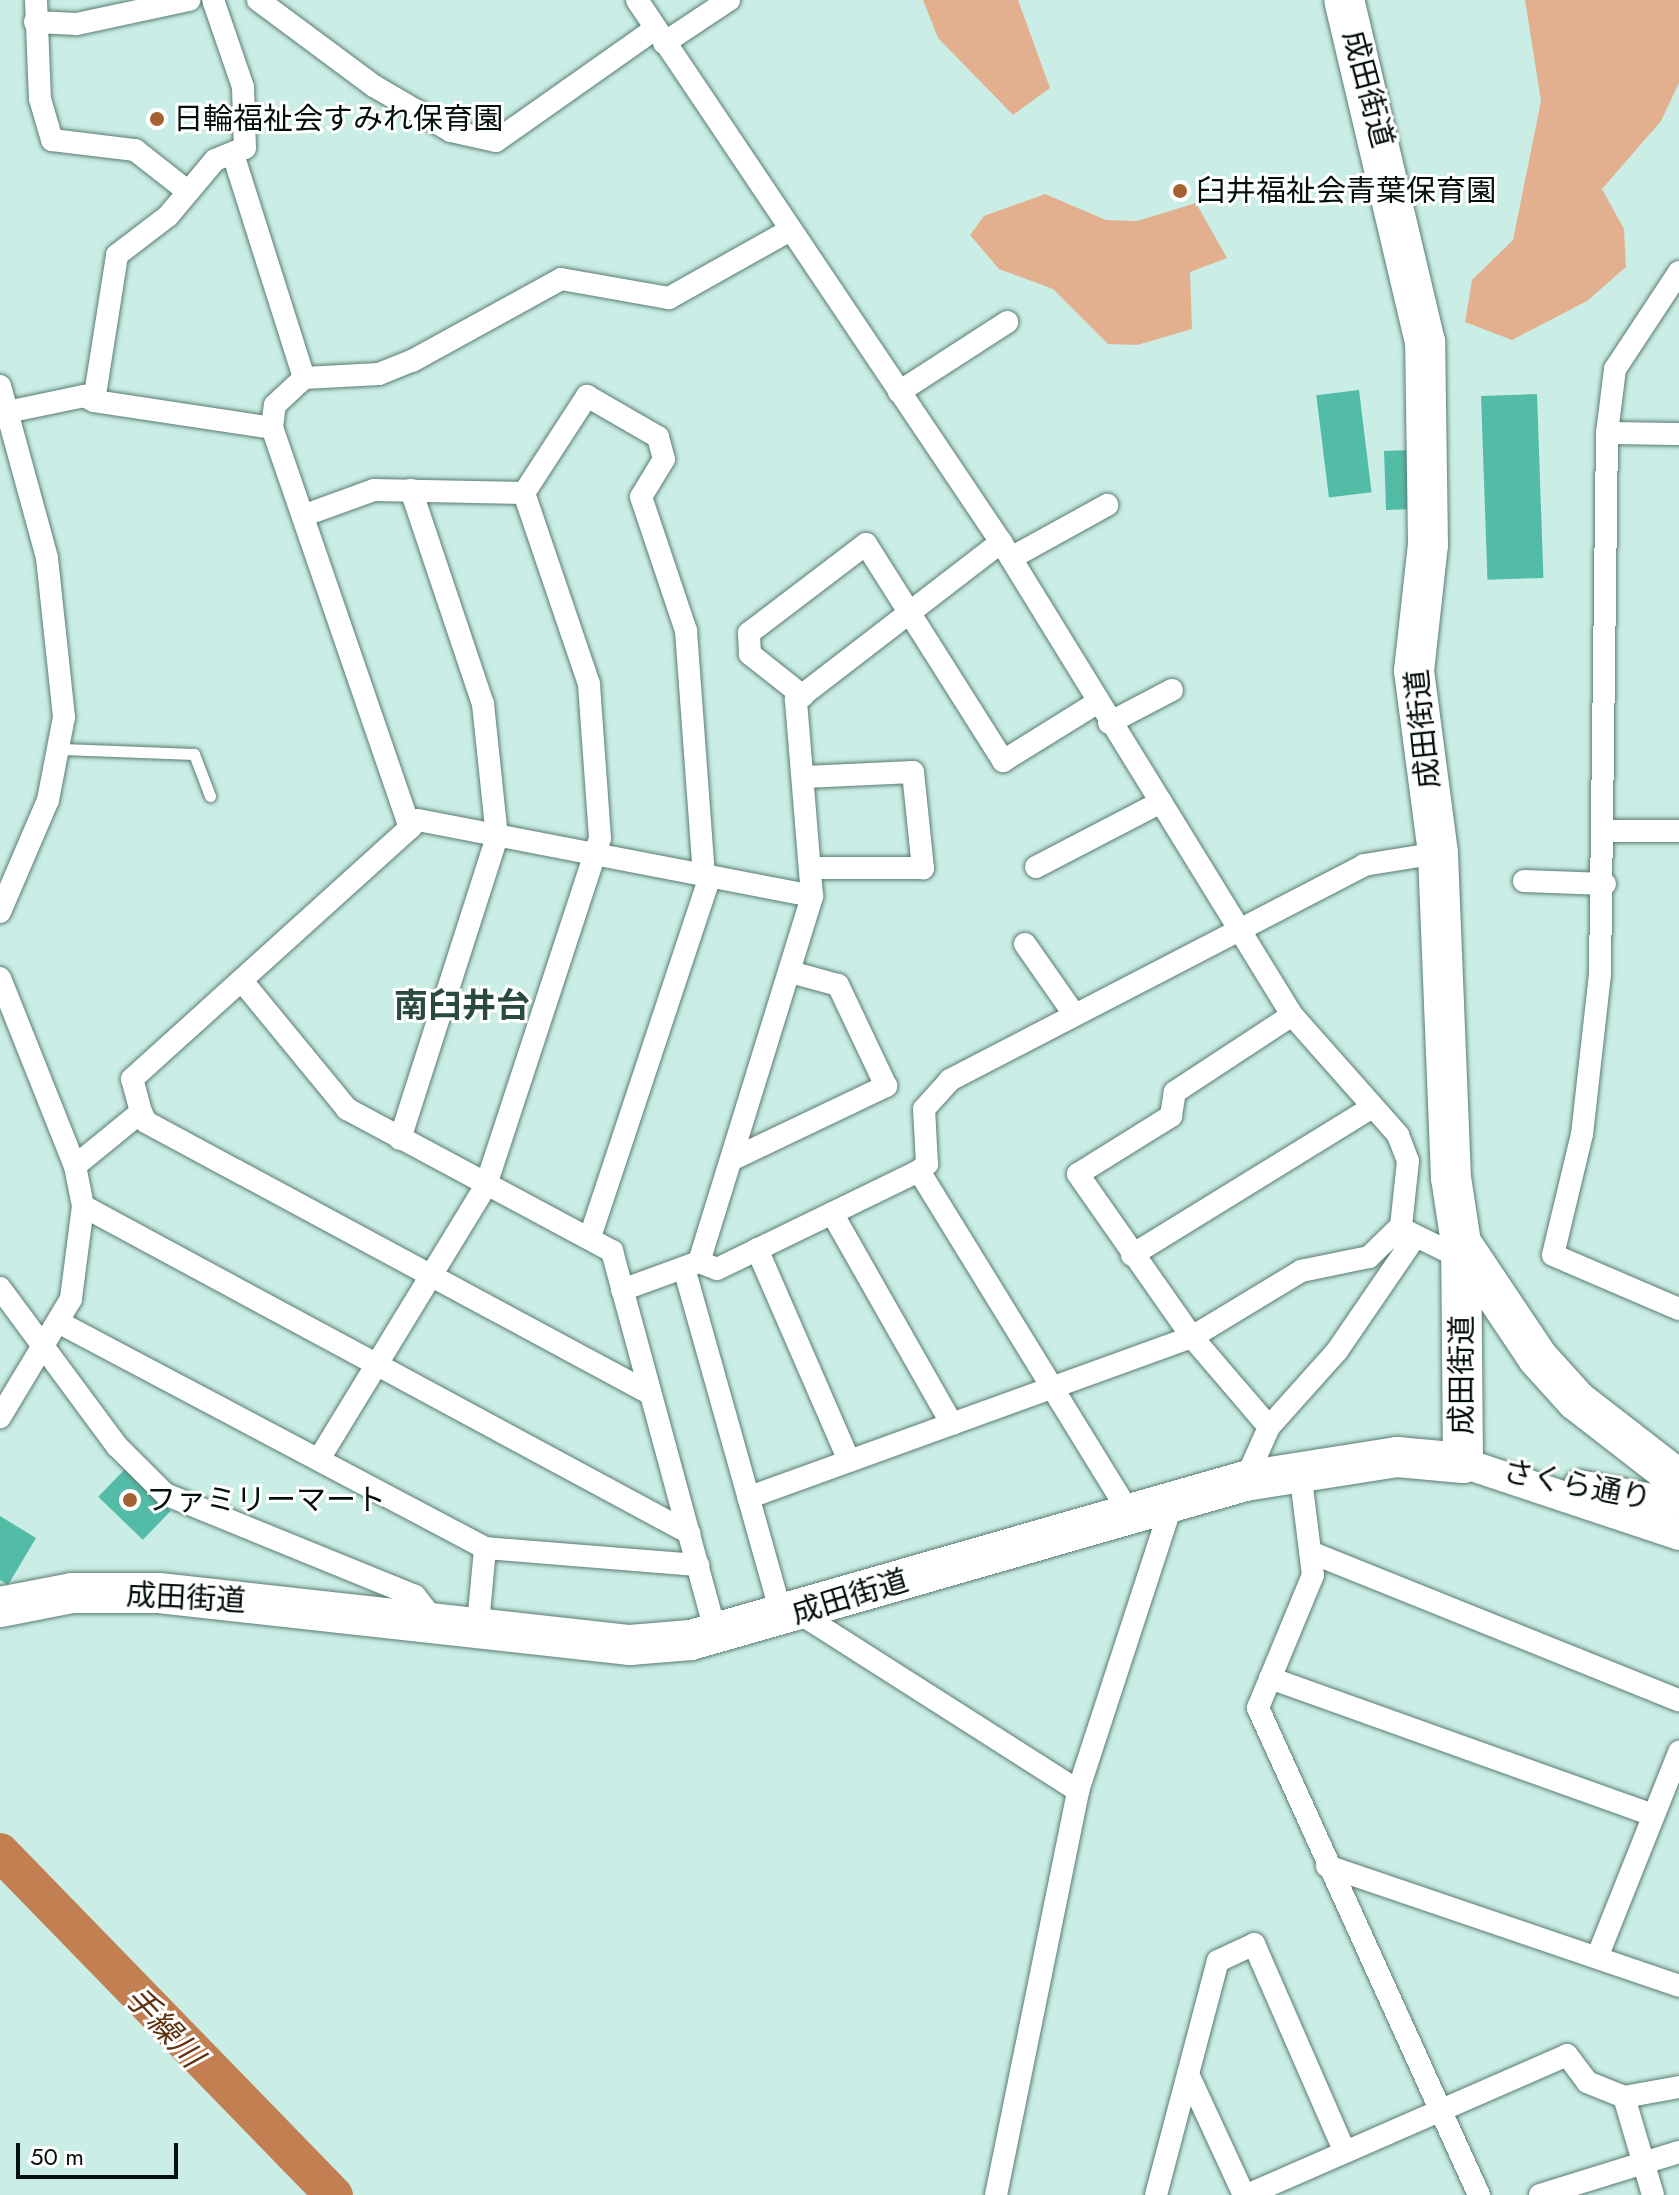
<!DOCTYPE html>
<html>
<head>
<meta charset="utf-8">
<style>
  body { margin:0 }
  #map { position:relative; width:1679px; height:2195px; overflow:hidden; background:#caeee5; font-family:Jost,"Noto Sans JP",sans-serif }
  div>[style] { position:absolute }
  [style*='--x'] { left:calc(var(--x)*1px); top:calc(var(--y)*1px); width:calc(var(--w)*1px); rotate:calc(var(--a)*1deg) }
  .green>* { inset:0; background:#e3b08f }
  .river>* { height:38px; margin:-19px; padding:0 19px; transform-origin:19px; border-radius:19px; background:#c27f52 }
  .building>* { inset:0; background:#53bca6; transform-origin:0 0 }
  .roads { filter:drop-shadow(0 0 2px #5a7b73) drop-shadow(0 0 2px #5a7b73) }
  .lane>* { height:11px; margin:-5.5px; padding:0 5.5px; transform-origin:5.5px; border-radius:5.5px; background:#fff }
  .street>* { height:22px; margin:-11px; padding:0 11px; transform-origin:11px; border-radius:11px; background:#fff }
  .secondary>* { height:30px; margin:-15px; padding:0 15px; transform-origin:15px; border-radius:15px; background:#fff }
  .highway>* { height:40px; margin:-20px; padding:0 20px; transform-origin:20px; border-radius:20px; background:#fff }
  .dots>* { width:22px; height:22px; translate:-50% -50%; box-sizing:border-box; border:4px solid #fff; border-radius:50% }
  span { translate:-50% -50%; white-space:nowrap; text-align:center; line-height:1.15; -webkit-text-stroke:6px #fff; paint-order:stroke }
  .street-label { font-size:30px; color:#04100d }
  .poi-label { font-size:30px; color:#04100d }
  .left { translate:0 -50%; text-align:left }
  .water-label { font-size:32px; color:#5f320f; font-style:italic }
  .quarter-label { font-size:34px; color:#294941; font-weight:700 }
  .scale { position:absolute; left:16px; top:2143px; width:162px; height:36px; box-sizing:border-box; border:4px solid #04100d; border-top:0; padding-left:10px; font-size:24px; line-height:28px; white-space:nowrap; color:#04100d; -webkit-text-stroke:6px #fff; paint-order:stroke }
</style>
</head>
<body>
<div id="map">
  <div class="green">
    <i style="clip-path:polygon(923px 0,1018px 0,1050px 88px,1013px 115px,938px 38px)"></i>
    <i style="clip-path:polygon(1525px 0,1679px 0,1679px 83px,1661px 121px,1602px 189px,1624px 229px,1626px 267px,1587px 301px,1512px 340px,1465px 322px,1472px 280px,1513px 240px,1541px 101px)"></i>
    <i style="clip-path:polygon(1045px 194px,1106px 220px,1137px 221px,1196px 203px,1227px 258px,1190px 272px,1192px 329px,1137px 345px,1108px 344px,1053px 289px,999px 269px,970px 235px,984px 216px)"></i>
  </div>
  <div class="river">
    <i style="--x:0;--y:1852;--w:479;--a:45.8"></i>
  </div>
  <div class="building">
    <i style="left:1359px;top:390px;width:103px;height:43px;rotate:83deg"></i>
    <i style="left:1537px;top:394px;width:184px;height:56px;rotate:88deg"></i>
    <i style="left:1411px;top:450px;width:59px;height:27px;rotate:88deg"></i>
    <i style="left:126px;top:1468px;width:62px;height:40px;rotate:44deg"></i>
    <i style="clip-path:polygon(0 1516px,36px 1538px,8px 1585px,0 1580px)"></i>
  </div>
  <div class="roads">
    <div class="lane">
      <i style="--x:62;--y:749;--w:132;--a:2.2"></i>
      <i style="--x:194;--y:754;--w:45;--a:69.1"></i>
    </div>
    <div class="street">
      <i style="--x:36;--y:0;--w:99;--a:87.7"></i>
      <i style="--x:40;--y:99;--w:43;--a:73.7"></i>
      <i style="--x:52;--y:140;--w:84;--a:6.9"></i>
      <i style="--x:135;--y:150;--w:65;--a:38.1"></i>
      <i style="--x:258;--y:0;--w:144;--a:36.6"></i>
      <i style="--x:374;--y:86;--w:89;--a:30.3"></i>
      <i style="--x:451;--y:131;--w:46;--a:12.5"></i>
      <i style="--x:496;--y:141;--w:194;--a:-35.2"></i>
      <i style="--x:637;--y:0;--w:653;--a:56.12"></i>
      <i style="--x:1001;--y:542;--w:555;--a:58.4"></i>
      <i style="--x:1292;--y:1015;--w:160;--a:48.5"></i>
      <i style="--x:1398;--y:1135;--w:28;--a:69"></i>
      <i style="--x:1408;--y:1161;--w:65;--a:96.1"></i>
      <i style="--x:1401;--y:1226;--w:45;--a:135.9"></i>
      <i style="--x:1369;--y:1257;--w:69;--a:168.4"></i>
      <i style="--x:1301;--y:1271;--w:127;--a:148.8"></i>
      <i style="--x:1192;--y:1337;--w:472;--a:160.1"></i>
      <i style="--x:35;--y:22;--w:42;--a:2.7"></i>
      <i style="--x:77;--y:24;--w:115;--a:-12.1"></i>
      <i style="--x:664;--y:43;--w:78;--a:-33.5"></i>
      <i style="--x:233;--y:154;--w:235;--a:72.4"></i>
      <i style="--x:1679;--y:272;--w:116;--a:123.4"></i>
      <i style="--x:1615;--y:369;--w:64;--a:97.1"></i>
      <i style="--x:1607;--y:433;--w:541;--a:90.74"></i>
      <i style="--x:1600;--y:974;--w:161;--a:96.4"></i>
      <i style="--x:1582;--y:1134;--w:124;--a:103.5"></i>
      <i style="--x:1553;--y:1255;--w:137;--a:23.2"></i>
      <i style="--x:0;--y:386;--w:178;--a:74.7"></i>
      <i style="--x:47;--y:558;--w:160;--a:83.9"></i>
      <i style="--x:64;--y:717;--w:85;--a:100.9"></i>
      <i style="--x:48;--y:800;--w:122;--a:113.2"></i>
      <i style="--x:899;--y:392;--w:129;--a:-32.9"></i>
      <i style="--x:94;--y:401;--w:180;--a:8.6"></i>
      <i style="--x:12;--y:411;--w:74;--a:-11.8"></i>
      <i style="--x:84;--y:396;--w:11;--a:27"></i>
      <i style="--x:94;--y:401;--w:148;--a:-81"></i>
      <i style="--x:117;--y:255;--w:64;--a:-37.4"></i>
      <i style="--x:168;--y:216;--w:73;--a:-50"></i>
      <i style="--x:215;--y:160;--w:32;--a:-22"></i>
      <i style="--x:245;--y:148;--w:61;--a:-91.9"></i>
      <i style="--x:243;--y:87;--w:92;--a:-109"></i>
      <i style="--x:1607;--y:433;--w:72;--a:0.8"></i>
      <i style="--x:524;--y:493;--w:116;--a:-57"></i>
      <i style="--x:587;--y:396;--w:82;--a:30"></i>
      <i style="--x:658;--y:437;--w:23;--a:75"></i>
      <i style="--x:664;--y:459;--w:44;--a:121.2"></i>
      <i style="--x:641;--y:497;--w:141;--a:71.4"></i>
      <i style="--x:686;--y:631;--w:245;--a:85.8"></i>
      <i style="--x:305;--y:515;--w:73;--a:-19.9"></i>
      <i style="--x:374;--y:490;--w:150;--a:1.1"></i>
      <i style="--x:1011;--y:558;--w:110;--a:-28.9"></i>
      <i style="--x:803;--y:696;--w:68;--a:-141.6"></i>
      <i style="--x:750;--y:654;--w:21;--a:-93"></i>
      <i style="--x:749;--y:633;--w:147;--a:-37.3"></i>
      <i style="--x:866;--y:544;--w:257;--a:57.7"></i>
      <i style="--x:1003;--y:761;--w:108;--a:-31.8"></i>
      <i style="--x:1109;--y:723;--w:71;--a:-27.6"></i>
      <i style="--x:805;--y:777;--w:108;--a:-2.7"></i>
      <i style="--x:913;--y:772;--w:97;--a:84.1"></i>
      <i style="--x:923;--y:868;--w:113;--a:180"></i>
      <i style="--x:410;--y:828;--w:11;--a:-45"></i>
      <i style="--x:418;--y:820;--w:401;--a:10.9"></i>
      <i style="--x:1606;--y:831;--w:73;--a:0"></i>
      <i style="--x:1036;--y:867;--w:141;--a:-27.5"></i>
      <i style="--x:1524;--y:881;--w:81;--a:2.1"></i>
      <i style="--x:1025;--y:944;--w:85;--a:55"></i>
      <i style="--x:0;--y:978;--w:202;--a:68.3"></i>
      <i style="--x:75;--y:1166;--w:41;--a:78.7"></i>
      <i style="--x:83;--y:1206;--w:94;--a:97.4"></i>
      <i style="--x:71;--y:1299;--w:138;--a:121"></i>
      <i style="--x:242;--y:981;--w:166;--a:50.6"></i>
      <i style="--x:347;--y:1109;--w:301;--a:28.2"></i>
      <i style="--x:612;--y:1251;--w:398;--a:74.8"></i>
      <i style="--x:141;--y:1112;--w:11;--a:63"></i>
      <i style="--x:146;--y:1122;--w:571;--a:28.31"></i>
      <i style="--x:400;--y:1139;--w:317;--a:-72.2"></i>
      <i style="--x:497;--y:837;--w:134;--a:-96"></i>
      <i style="--x:483;--y:704;--w:226;--a:-108.6"></i>
      <i style="--x:733;--y:1159;--w:170;--a:-25.5"></i>
      <i style="--x:886;--y:1086;--w:112;--a:-115.4"></i>
      <i style="--x:838;--y:985;--w:50;--a:-164.8"></i>
      <i style="--x:75;--y:1166;--w:85;--a:-39.3"></i>
      <i style="--x:141;--y:1112;--w:34;--a:-105"></i>
      <i style="--x:132;--y:1079;--w:375;--a:-42.1"></i>
      <i style="--x:410;--y:828;--w:423;--a:-109"></i>
      <i style="--x:272;--y:428;--w:23;--a:-83"></i>
      <i style="--x:275;--y:405;--w:40;--a:-43"></i>
      <i style="--x:304;--y:378;--w:75;--a:-3.1"></i>
      <i style="--x:379;--y:374;--w:35;--a:-22"></i>
      <i style="--x:412;--y:361;--w:170;--a:-28.8"></i>
      <i style="--x:561;--y:279;--w:110;--a:10"></i>
      <i style="--x:669;--y:298;--w:139;--a:-29.3"></i>
      <i style="--x:919;--y:1171;--w:11;--a:-41"></i>
      <i style="--x:927;--y:1164;--w:55;--a:-93.1"></i>
      <i style="--x:924;--y:1109;--w:39;--a:-48"></i>
      <i style="--x:950;--y:1080;--w:466;--a:-27.4"></i>
      <i style="--x:1364;--y:865;--w:75;--a:-9.2"></i>
      <i style="--x:83;--y:1206;--w:689;--a:28.35"></i>
      <i style="--x:832;--y:1213;--w:243;--a:60.4"></i>
      <i style="--x:1404;--y:1230;--w:64;--a:26.2"></i>
      <i style="--x:590;--y:1237;--w:380;--a:-71.6"></i>
      <i style="--x:757;--y:1249;--w:231;--a:66.5"></i>
      <i style="--x:1132;--y:1255;--w:281;--a:-31.6"></i>
      <i style="--x:699;--y:1262;--w:19;--a:21"></i>
      <i style="--x:717;--y:1269;--w:225;--a:-25.9"></i>
      <i style="--x:919;--y:1171;--w:399;--a:58.4"></i>
      <i style="--x:684;--y:1268;--w:362;--a:74.3"></i>
      <i style="--x:0;--y:1288;--w:197;--a:53.5"></i>
      <i style="--x:117;--y:1446;--w:68;--a:45"></i>
      <i style="--x:165;--y:1494;--w:270;--a:22.2"></i>
      <i style="--x:415;--y:1596;--w:29;--a:52"></i>
      <i style="--x:622;--y:1290;--w:82;--a:-20"></i>
      <i style="--x:699;--y:1262;--w:383;--a:-72.8"></i>
      <i style="--x:812;--y:896;--w:197;--a:-94.7"></i>
      <i style="--x:796;--y:700;--w:259;--a:-37.6"></i>
      <i style="--x:60;--y:1323;--w:481;--a:27.9"></i>
      <i style="--x:485;--y:1548;--w:214;--a:4.6"></i>
      <i style="--x:1269;--y:1427;--w:118;--a:-130.5"></i>
      <i style="--x:1192;--y:1337;--w:199;--a:-125"></i>
      <i style="--x:1078;--y:1174;--w:110;--a:-31.9"></i>
      <i style="--x:1171;--y:1116;--w:24;--a:-81"></i>
      <i style="--x:1175;--y:1092;--w:140;--a:-33.3"></i>
      <i style="--x:319;--y:1459;--w:321;--a:-58.6"></i>
      <i style="--x:486;--y:1185;--w:365;--a:-71.8"></i>
      <i style="--x:600;--y:838;--w:154;--a:-94.1"></i>
      <i style="--x:589;--y:684;--w:202;--a:-108.8"></i>
      <i style="--x:1300;--y:1471;--w:105;--a:82.9"></i>
      <i style="--x:1313;--y:1575;--w:144;--a:112.5"></i>
      <i style="--x:1258;--y:1708;--w:535;--a:65.59"></i>
      <i style="--x:1245;--y:1481;--w:59;--a:-66"></i>
      <i style="--x:1269;--y:1427;--w:102;--a:-48.2"></i>
      <i style="--x:1337;--y:1351;--w:135;--a:-55.6"></i>
      <i style="--x:1310;--y:1552;--w:398;--a:21.9"></i>
      <i style="--x:799;--y:1613;--w:331;--a:32.5"></i>
      <i style="--x:478;--y:1624;--w:76;--a:-84.7"></i>
      <i style="--x:1270;--y:1678;--w:407;--a:19.7"></i>
      <i style="--x:1327;--y:1866;--w:372;--a:18.8"></i>
      <i style="--x:1598;--y:1955;--w:219;--a:-68.2"></i>
      <i style="--x:1188;--y:2074;--w:133;--a:65.2"></i>
      <i style="--x:1624;--y:2097;--w:102;--a:73.5"></i>
      <i style="--x:996;--y:2195;--w:412;--a:-78.5"></i>
      <i style="--x:1078;--y:1791;--w:306;--a:-71.9"></i>
      <i style="--x:1156;--y:2195;--w:242;--a:-75.2"></i>
      <i style="--x:1218;--y:1961;--w:40;--a:-25"></i>
      <i style="--x:1254;--y:1944;--w:227;--a:66.4"></i>
      <i style="--x:1247;--y:2195;--w:349;--a:-23.6"></i>
      <i style="--x:1567;--y:2055;--w:34;--a:53"></i>
      <i style="--x:1587;--y:2082;--w:40;--a:22"></i>
      <i style="--x:1624;--y:2097;--w:56;--a:-10.3"></i>
      <i style="--x:1540;--y:2195;--w:145;--a:-17.2"></i>
    </div>
    <div class="secondary">
      <i style="--x:1463;--y:1463;--w:228;--a:18.4"></i>
      <i style="--x:1579;--y:1485;--w:102;--a:10.8"></i>
    </div>
    <div class="highway">
      <i style="--x:1461;--y:1243;--w:138;--a:56.2"></i>
      <i style="--x:1538;--y:1358;--w:58;--a:47.8"></i>
      <i style="--x:1577;--y:1401;--w:129;--a:37.8"></i>
      <i style="--x:0;--y:1607;--w:73;--a:-11"></i>
      <i style="--x:72;--y:1593;--w:87;--a:0"></i>
      <i style="--x:159;--y:1593;--w:474;--a:6.3"></i>
      <i style="--x:630;--y:1645;--w:61;--a:-4.7"></i>
      <i style="--x:691;--y:1640;--w:576;--a:-16.01"></i>
      <i style="--x:1245;--y:1481;--w:154;--a:-9"></i>
      <i style="--x:1397;--y:1457;--w:66;--a:5.2"></i>
      <i style="--x:1463;--y:1463;--w:220;--a:-90.5"></i>
      <i style="--x:1461;--y:1243;--w:66;--a:-98.7"></i>
      <i style="--x:1451;--y:1178;--w:325;--a:-92.3"></i>
      <i style="--x:1438;--y:853;--w:184;--a:-97.5"></i>
      <i style="--x:1414;--y:671;--w:127;--a:-83.7"></i>
      <i style="--x:1428;--y:545;--w:203;--a:-90.8"></i>
      <i style="--x:1425;--y:342;--w:351;--a:-103.3"></i>
    </div>
  </div>
  <div class="dots">
    <i style="left:157px;top:119px;background:#a56131"></i>
    <i style="left:1180px;top:191px;background:#a56131"></i>
    <i style="left:130px;top:1500px;background:#a56131"></i>
  </div>
  <div class="street-label">
    <span style="left:1368px;top:89px;rotate:75deg">成田街道</span>
    <span style="left:1423px;top:729px;rotate:-96deg">成田街道</span>
    <span style="left:1462px;top:1375px;rotate:-90deg">成田街道</span>
    <span style="left:1577px;top:1485px;rotate:11deg">さくら通り</span>
    <span style="left:850px;top:1597px;rotate:-17deg">成田街道</span>
    <span style="left:186px;top:1598px;rotate:3deg">成田街道</span>
  </div>
  <div class="poi-label">
    <span class="left" style="left:173px;top:119px">日輪福祉会すみれ保育園</span>
    <span class="left" style="left:1196px;top:191px">臼井福祉会青葉保育園</span>
    <span class="left" style="left:146px;top:1500px">ファミリーマート</span>
  </div>
  <div class="water-label">
    <span style="left:164px;top:2027px;rotate:47deg">手繰川</span>
  </div>
  <div class="quarter-label">
    <span style="left:462px;top:1006px">南臼井台</span>
  </div>
  <div class="scale">50 m</div>
</div>
</body>
</html>
